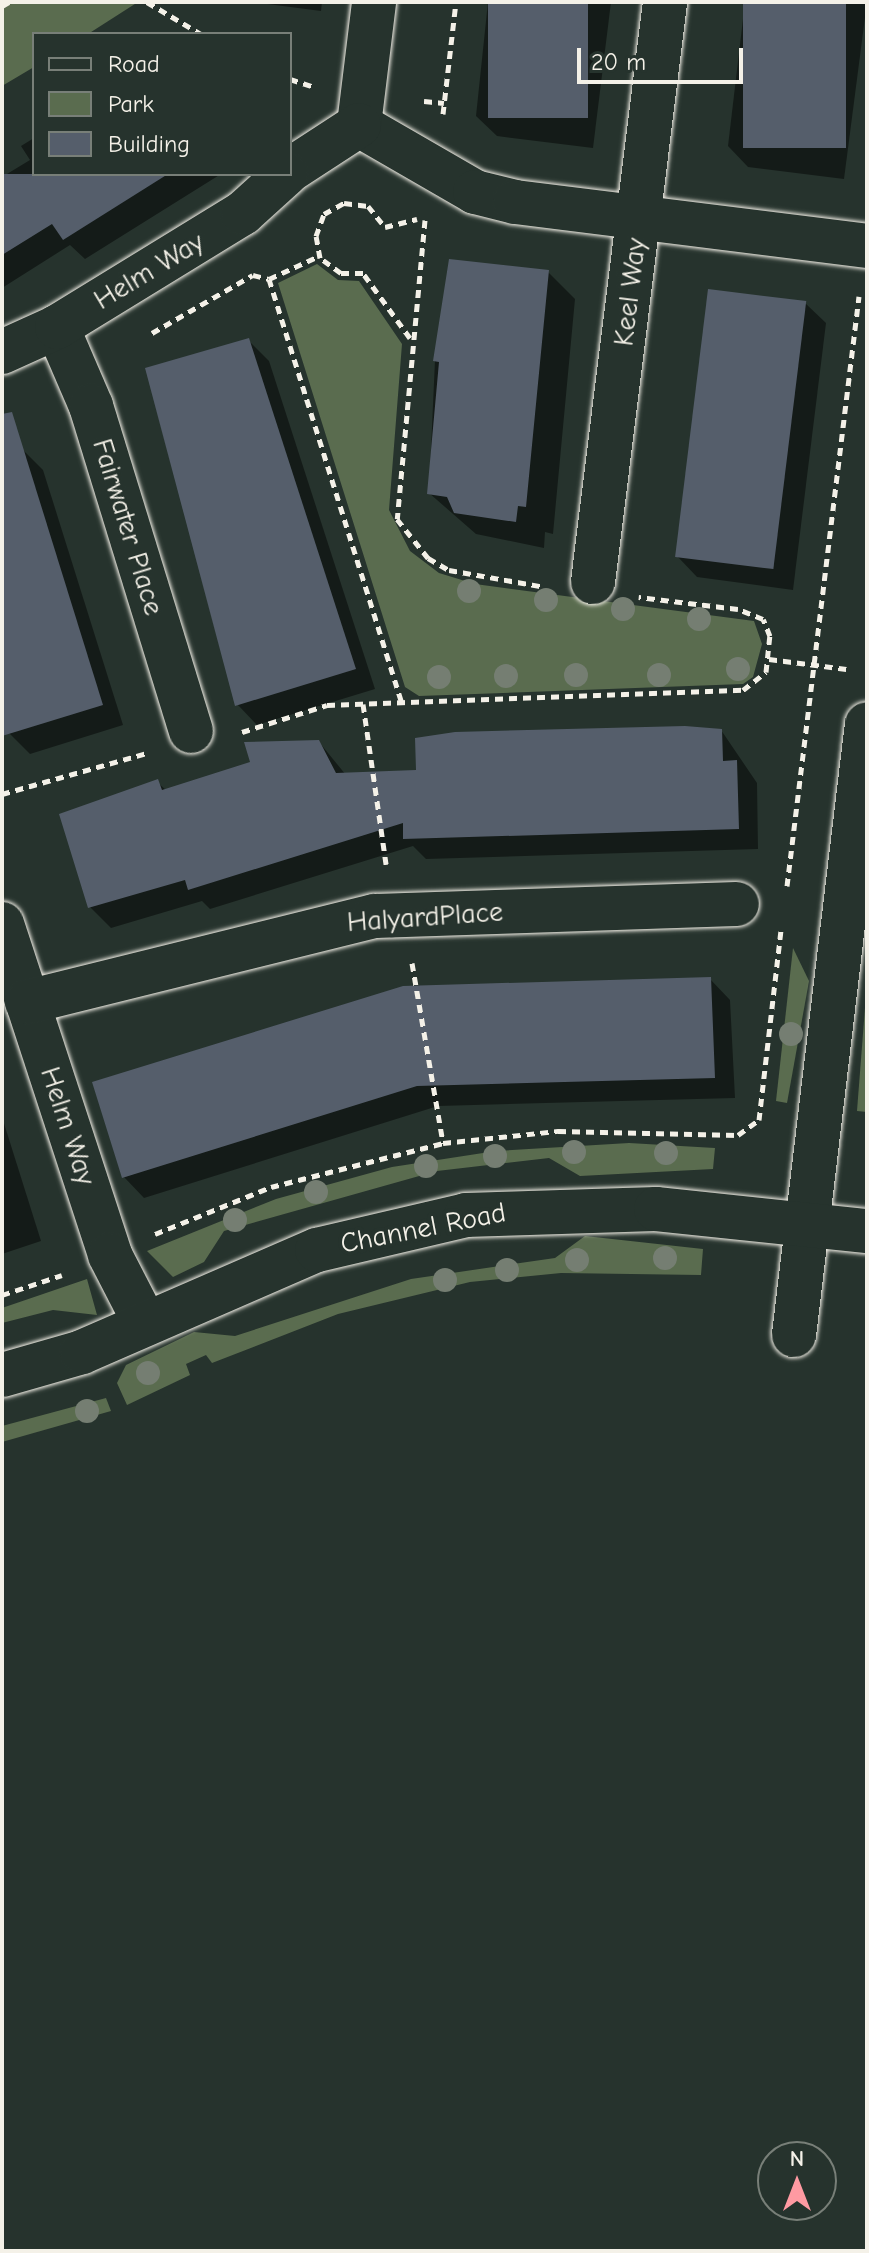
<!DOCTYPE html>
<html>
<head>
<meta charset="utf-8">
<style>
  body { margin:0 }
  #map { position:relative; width:869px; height:2253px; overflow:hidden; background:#26332d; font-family:"Comic Neue",sans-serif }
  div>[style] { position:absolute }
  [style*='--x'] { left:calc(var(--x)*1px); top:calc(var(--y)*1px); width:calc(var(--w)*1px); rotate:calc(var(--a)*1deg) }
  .green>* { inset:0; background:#5a6c4f }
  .shadow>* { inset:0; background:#0007 }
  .building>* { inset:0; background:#555e6b; transform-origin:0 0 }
  .path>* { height:5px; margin-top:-2.5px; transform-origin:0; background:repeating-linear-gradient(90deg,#f4f1e8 0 8px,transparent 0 14px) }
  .roads { filter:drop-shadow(0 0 2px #f4f1e8) drop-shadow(0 0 2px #f4f1e8) }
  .street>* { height:44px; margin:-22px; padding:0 22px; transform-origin:22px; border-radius:22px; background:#26332d }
  .trees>* { width:24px; height:24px; margin:-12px; border-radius:50%; background:#757e72 }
  span { translate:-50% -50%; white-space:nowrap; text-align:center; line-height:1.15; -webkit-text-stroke:8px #26332d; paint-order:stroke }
  .street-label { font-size:28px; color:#f4f1e8 }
  .frame { position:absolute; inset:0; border:4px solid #f4f1e8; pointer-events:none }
  .legend { position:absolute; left:32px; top:32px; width:260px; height:144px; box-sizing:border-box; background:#26332d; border:2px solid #787f78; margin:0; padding:10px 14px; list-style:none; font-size:24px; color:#f4f1e8 }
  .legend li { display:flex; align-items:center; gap:16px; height:40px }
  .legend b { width:40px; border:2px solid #787f78 }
  .north { position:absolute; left:757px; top:2141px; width:80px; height:80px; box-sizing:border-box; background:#26332d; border:2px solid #787f78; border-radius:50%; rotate:0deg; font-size:22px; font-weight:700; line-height:32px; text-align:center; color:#f4f1e8 }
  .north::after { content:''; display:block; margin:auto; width:28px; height:36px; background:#ff9aa2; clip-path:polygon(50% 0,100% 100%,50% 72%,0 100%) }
  .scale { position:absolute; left:577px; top:48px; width:166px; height:36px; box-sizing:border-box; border:4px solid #f4f1e8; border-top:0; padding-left:10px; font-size:24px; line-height:28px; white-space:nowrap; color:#f4f1e8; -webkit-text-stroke:6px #26332d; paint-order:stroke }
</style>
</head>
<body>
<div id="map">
  <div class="green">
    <i style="clip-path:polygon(2px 2px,138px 2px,88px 34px,34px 34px,34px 67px,2px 86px)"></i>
    <i style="clip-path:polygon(317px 264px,338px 280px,359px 281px,402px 344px,389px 510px,410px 551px,439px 573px,475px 584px,754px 621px,762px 644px,753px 677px,743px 684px,419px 696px,405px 687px,278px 283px)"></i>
    <i style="clip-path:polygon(793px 948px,809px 981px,787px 1103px,776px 1101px)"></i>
    <i style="clip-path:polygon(867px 982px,867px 1112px,857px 1111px)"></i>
    <i style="clip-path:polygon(629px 1143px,715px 1148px,713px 1169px,580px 1176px,549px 1158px,437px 1171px,224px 1231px,204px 1262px,173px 1277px,147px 1251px,276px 1199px,392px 1167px,496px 1151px)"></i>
    <i style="clip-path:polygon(585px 1236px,703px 1249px,701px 1275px,561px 1273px,470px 1282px,338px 1314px,212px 1363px,206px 1355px,186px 1364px,190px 1375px,127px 1405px,117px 1383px,126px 1365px,194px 1332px,235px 1336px,411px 1279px,555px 1258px)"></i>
    <i style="clip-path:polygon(87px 1279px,97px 1315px,53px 1310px,2px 1323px,2px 1308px)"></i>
    <i style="clip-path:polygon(106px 1398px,111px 1411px,2px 1442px,2px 1426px)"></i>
  </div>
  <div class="shadow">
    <i style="clip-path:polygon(253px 2px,322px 2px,321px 11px)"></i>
    <i style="clip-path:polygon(488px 2px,611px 2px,593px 148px,497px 136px,476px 116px)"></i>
    <i style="clip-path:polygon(745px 2px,867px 2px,844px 179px,748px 167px,728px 146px)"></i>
    <i style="clip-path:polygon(34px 138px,34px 174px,221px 174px,85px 259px,70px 245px,2px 288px,2px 177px,30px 160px,21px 146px)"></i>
    <i style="clip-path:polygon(548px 272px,575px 299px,553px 534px,545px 532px,544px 548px,476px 534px,429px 493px,435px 360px)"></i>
    <i style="clip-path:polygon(805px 303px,826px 323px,793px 590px,697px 577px,677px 556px)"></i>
    <i style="clip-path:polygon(248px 340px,269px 361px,375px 689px,257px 725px,237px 704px)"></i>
    <i style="clip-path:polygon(23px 450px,43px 470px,123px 725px,30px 754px,9px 733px,2px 709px,2px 456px)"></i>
    <i style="clip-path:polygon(721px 730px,757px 783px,758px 849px,426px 859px,413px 846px,210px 909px,202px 901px,111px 928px,90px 907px,157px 782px,167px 791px,319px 742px,346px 775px,418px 772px)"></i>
    <i style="clip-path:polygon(710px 979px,730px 1000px,735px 1098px,438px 1106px,144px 1198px,124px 1177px)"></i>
    <i style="clip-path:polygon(2px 1117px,41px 1241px,2px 1254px)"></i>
  </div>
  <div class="building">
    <i style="left:488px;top:2px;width:100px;height:116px"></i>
    <i style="left:743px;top:2px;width:103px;height:146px"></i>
    <i style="clip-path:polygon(2px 174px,168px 174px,63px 240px,52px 224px,2px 255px)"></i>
    <i style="clip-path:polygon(449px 259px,549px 270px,526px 507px,518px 506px,516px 522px,454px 513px,447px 497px,427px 494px,439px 362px,433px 361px)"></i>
    <i style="left:708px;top:289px;width:99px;height:270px;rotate:7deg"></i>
    <i style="clip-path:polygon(249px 338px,356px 669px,235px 706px,145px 368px)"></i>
    <i style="clip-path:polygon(12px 412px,103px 705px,2px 736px,2px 414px)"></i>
    <i style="clip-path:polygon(685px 726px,722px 729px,723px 761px,737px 760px,739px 829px,403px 839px,403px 823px,188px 890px,185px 880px,88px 908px,59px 814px,158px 779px,162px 790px,250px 762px,244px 742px,319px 740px,336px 773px,416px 770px,415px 738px,455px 732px)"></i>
    <i style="clip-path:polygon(711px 977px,715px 1078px,417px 1086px,122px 1178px,92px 1082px,403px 986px)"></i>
  </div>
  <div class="path">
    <i style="--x:147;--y:2;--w:63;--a:30.7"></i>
    <i style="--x:2;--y:6;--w:8;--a:-30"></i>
    <i style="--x:290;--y:79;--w:23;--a:18"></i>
    <i style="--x:424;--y:101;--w:20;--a:6"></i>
    <i style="--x:443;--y:114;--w:113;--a:-83.4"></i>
    <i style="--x:425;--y:220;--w:300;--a:95.3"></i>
    <i style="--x:397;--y:519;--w:50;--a:51.5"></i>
    <i style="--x:428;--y:558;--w:24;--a:30"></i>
    <i style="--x:449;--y:570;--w:97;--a:10"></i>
    <i style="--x:269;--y:279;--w:55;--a:-24.7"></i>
    <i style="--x:152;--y:333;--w:116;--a:-29.9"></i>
    <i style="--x:253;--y:275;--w:16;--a:14"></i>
    <i style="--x:269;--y:279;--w:444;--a:72.6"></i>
    <i style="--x:410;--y:338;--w:80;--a:-125.9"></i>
    <i style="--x:363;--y:273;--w:22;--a:180"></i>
    <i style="--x:341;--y:273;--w:26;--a:-144"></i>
    <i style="--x:320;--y:258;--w:22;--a:-100"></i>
    <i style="--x:316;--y:236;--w:23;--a:-70"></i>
    <i style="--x:324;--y:214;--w:23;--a:-29"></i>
    <i style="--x:344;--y:203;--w:24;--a:7"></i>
    <i style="--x:368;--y:206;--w:27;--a:51"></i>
    <i style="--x:385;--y:227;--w:33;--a:-14"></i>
    <i style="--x:769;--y:659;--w:78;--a:7.4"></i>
    <i style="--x:363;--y:704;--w:162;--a:81.8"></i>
    <i style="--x:242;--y:732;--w:89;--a:-17.6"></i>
    <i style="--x:327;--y:705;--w:416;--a:-2.1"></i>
    <i style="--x:743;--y:690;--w:29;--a:-38"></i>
    <i style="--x:766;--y:672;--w:36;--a:-84"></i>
    <i style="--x:770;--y:636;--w:18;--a:-112"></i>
    <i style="--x:763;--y:619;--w:27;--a:-158"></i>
    <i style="--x:738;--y:609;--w:100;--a:-173.1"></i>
    <i style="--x:2;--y:794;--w:151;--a:-15.8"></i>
    <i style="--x:787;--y:886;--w:594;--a:-83.04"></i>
    <i style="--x:412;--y:963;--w:183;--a:80.2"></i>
    <i style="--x:155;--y:1234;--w:125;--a:-22.1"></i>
    <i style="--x:271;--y:1187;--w:178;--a:-14.3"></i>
    <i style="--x:443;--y:1143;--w:116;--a:-6"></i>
    <i style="--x:558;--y:1131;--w:180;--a:1.3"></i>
    <i style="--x:738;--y:1135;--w:26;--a:-36"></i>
    <i style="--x:759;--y:1120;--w:190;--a:-83.4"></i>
    <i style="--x:2;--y:1295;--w:63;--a:-18.4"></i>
  </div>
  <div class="roads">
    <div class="street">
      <i style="--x:359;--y:125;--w:134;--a:30"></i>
      <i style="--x:475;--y:192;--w:41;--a:14"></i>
      <i style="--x:515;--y:202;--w:355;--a:7.1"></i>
      <i style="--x:359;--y:125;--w:124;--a:-83"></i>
      <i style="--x:290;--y:170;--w:82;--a:-33.1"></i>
      <i style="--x:57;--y:327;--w:86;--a:66.7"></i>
      <i style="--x:91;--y:406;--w:340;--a:72.9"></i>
      <i style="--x:2;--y:352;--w:60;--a:-24.4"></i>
      <i style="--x:57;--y:327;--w:218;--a:-31.5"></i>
      <i style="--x:243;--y:213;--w:58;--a:-42.2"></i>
      <i style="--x:593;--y:582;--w:584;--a:-82.92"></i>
      <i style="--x:2;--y:924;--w:348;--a:71.9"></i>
      <i style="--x:110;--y:1255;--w:76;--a:62.8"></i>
      <i style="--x:27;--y:1002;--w:358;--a:-13.9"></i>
      <i style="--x:375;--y:916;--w:362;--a:-1.9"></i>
      <i style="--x:794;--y:1335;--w:615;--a:-83.19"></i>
      <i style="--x:2;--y:1375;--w:83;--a:-16"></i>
      <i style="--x:82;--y:1352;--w:256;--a:-23.5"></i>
      <i style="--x:317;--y:1250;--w:153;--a:-13.2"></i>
      <i style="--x:466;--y:1215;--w:190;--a:-1.8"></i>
      <i style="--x:656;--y:1209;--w:212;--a:6"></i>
    </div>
  </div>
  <div class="trees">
    <i style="left:469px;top:591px"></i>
    <i style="left:546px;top:600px"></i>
    <i style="left:623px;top:609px"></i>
    <i style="left:699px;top:619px"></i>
    <i style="left:738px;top:669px"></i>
    <i style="left:576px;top:675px"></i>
    <i style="left:659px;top:675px"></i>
    <i style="left:506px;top:676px"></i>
    <i style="left:439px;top:677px"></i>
    <i style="left:791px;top:1034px"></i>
    <i style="left:574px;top:1152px"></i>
    <i style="left:666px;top:1153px"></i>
    <i style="left:495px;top:1156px"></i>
    <i style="left:426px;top:1166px"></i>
    <i style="left:316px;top:1192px"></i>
    <i style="left:235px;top:1220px"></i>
    <i style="left:665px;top:1258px"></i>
    <i style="left:577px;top:1260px"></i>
    <i style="left:507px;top:1270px"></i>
    <i style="left:445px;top:1280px"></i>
    <i style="left:148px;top:1373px"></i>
    <i style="left:87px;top:1411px"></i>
  </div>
  <div class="street-label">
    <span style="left:149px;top:271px;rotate:-31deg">Helm Way</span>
    <span style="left:630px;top:292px;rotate:-83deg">Keel Way</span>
    <span style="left:128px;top:527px;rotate:73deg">Fairwater Place</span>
    <span style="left:425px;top:917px;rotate:-4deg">HalyardPlace</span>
    <span style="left:68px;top:1126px;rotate:72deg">Helm Way</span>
    <span style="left:423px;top:1228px;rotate:-11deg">Channel Road</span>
  </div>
  <div class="frame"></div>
  <ul class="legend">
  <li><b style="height:10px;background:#26332d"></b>Road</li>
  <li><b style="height:22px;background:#5a6c4f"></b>Park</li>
  <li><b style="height:22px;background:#555e6b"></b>Building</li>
  </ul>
  <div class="north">N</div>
  <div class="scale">20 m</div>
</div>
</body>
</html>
